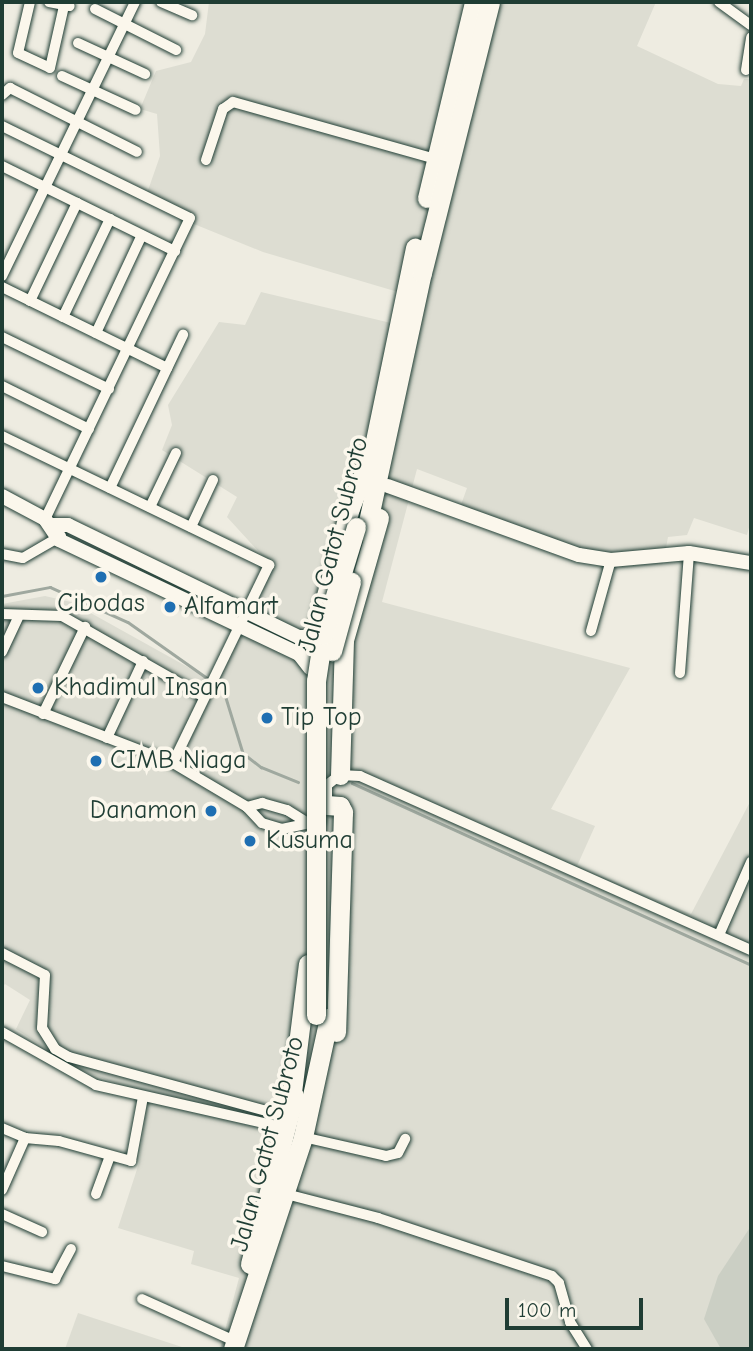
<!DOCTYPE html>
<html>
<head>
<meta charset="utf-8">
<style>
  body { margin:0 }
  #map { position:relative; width:753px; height:1351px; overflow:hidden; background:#eeece1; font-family:"Comic Neue",sans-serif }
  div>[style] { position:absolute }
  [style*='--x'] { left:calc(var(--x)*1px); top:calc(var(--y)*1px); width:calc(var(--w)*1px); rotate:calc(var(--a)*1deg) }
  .built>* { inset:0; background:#ddddd2 }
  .green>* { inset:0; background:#cbcfc4 }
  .stream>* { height:2.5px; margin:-1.25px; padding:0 1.25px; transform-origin:1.25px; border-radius:1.25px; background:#9fa89f }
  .roads { filter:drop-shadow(0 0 2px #1f3d34) drop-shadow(0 0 2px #1f3d34) }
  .street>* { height:10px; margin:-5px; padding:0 5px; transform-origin:5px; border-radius:5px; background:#fbf7ec }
  .secondary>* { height:14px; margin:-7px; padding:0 7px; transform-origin:7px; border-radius:7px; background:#fbf7ec }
  .highway>* { height:19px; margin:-9.5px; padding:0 9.5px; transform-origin:9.5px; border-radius:9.5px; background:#fbf7ec }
  .bridges { filter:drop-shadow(0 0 2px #1f3d34) drop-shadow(0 0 2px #1f3d34) }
  .highway-bridge>* { height:19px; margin:-9.5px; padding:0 9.5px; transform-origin:9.5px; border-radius:9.5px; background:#fbf7ec }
  .dots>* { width:19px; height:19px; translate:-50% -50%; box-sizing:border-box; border:4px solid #fbf7ec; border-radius:50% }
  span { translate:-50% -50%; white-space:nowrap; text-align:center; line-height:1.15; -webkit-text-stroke:7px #fbf7ec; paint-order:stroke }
  .street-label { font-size:26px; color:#1f3d34 }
  .poi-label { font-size:26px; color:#1f3d34 }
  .left { translate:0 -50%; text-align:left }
  .right { translate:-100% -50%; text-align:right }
  .frame { position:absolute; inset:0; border:4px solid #1f3d34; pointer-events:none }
  .scale { position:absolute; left:505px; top:1298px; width:138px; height:32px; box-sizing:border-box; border:4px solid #1f3d34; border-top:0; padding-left:9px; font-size:21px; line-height:24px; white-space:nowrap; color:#1f3d34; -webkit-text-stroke:5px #fbf7ec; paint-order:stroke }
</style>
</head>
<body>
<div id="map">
  <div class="built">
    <i style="clip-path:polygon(209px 2px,656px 2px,637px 46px,718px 84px,741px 86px,744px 79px,751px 79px,751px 520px,747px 535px,694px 518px,687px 535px,668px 537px,663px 564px,623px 568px,582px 561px,457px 516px,467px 488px,417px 469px,382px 602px,630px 668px,551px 809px,595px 826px,577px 866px,691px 914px,751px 800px,751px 1349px,220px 1349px,239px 1278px,191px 1264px,194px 1251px,118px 1228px,139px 1163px,148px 1095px,78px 1069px,16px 1029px,30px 1000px,5px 984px,2px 988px,2px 604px,45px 596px,71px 602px,211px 680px,271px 565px,227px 517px,237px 497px,162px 450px,172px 425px,168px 405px,219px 322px,245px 325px,261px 292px,391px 323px,398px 292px,263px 252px,194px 224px,146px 196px,160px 156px,157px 114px,140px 109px,156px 71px,191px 62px,205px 34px)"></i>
    <i style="clip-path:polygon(78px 1313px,188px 1349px,65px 1349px)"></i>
  </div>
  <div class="green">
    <i style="clip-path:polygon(751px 1226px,751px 1349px,721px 1349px,704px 1319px,718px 1276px)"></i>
  </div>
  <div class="stream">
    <i style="--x:2;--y:596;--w:49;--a:-10.6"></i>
    <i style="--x:50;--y:587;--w:85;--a:24.2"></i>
    <i style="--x:128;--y:622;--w:100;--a:35.3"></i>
    <i style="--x:216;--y:683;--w:9;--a:36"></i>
    <i style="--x:223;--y:688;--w:68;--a:72.9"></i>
    <i style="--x:243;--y:753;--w:23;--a:38"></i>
    <i style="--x:261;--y:767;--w:40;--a:22"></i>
    <i style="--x:352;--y:783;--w:439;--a:24.5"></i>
  </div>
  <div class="roads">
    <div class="street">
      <i style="--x:30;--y:2;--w:52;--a:103.2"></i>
      <i style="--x:18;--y:53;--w:35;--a:25"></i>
      <i style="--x:50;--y:68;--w:64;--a:-77.3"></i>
      <i style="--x:49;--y:2;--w:21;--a:11"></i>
      <i style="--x:161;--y:2;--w:34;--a:23"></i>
      <i style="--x:719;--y:2;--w:39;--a:36"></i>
      <i style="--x:95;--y:9;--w:91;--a:26.8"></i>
      <i style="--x:78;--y:43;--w:74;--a:24.8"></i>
      <i style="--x:746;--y:70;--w:33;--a:-81"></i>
      <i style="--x:62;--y:76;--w:81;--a:24.7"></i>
      <i style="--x:2;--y:95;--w:11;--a:-41"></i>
      <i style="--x:10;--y:88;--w:142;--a:26.7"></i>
      <i style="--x:2;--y:126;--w:209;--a:26.1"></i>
      <i style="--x:190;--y:218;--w:334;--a:115.7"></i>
      <i style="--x:206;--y:160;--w:54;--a:-71.6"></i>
      <i style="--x:223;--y:109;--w:12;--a:-35"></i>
      <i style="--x:233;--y:102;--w:211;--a:15.7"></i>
      <i style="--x:2;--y:166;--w:193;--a:26.2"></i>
      <i style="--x:2;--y:276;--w:305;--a:-64.1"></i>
      <i style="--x:2;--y:287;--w:184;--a:26.1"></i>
      <i style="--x:30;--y:301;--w:109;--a:-64.4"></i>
      <i style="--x:63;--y:317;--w:109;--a:-64.4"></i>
      <i style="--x:96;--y:333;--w:108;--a:-64.9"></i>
      <i style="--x:2;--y:337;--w:119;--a:25.9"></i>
      <i style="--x:2;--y:386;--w:97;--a:26.3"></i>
      <i style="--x:2;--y:436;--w:297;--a:25.8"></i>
      <i style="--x:269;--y:565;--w:220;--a:115.9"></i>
      <i style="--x:110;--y:488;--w:170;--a:-64.5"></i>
      <i style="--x:150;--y:507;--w:60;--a:-64.3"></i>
      <i style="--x:191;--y:527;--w:52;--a:-64.9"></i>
      <i style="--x:2;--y:554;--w:21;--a:11"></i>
      <i style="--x:23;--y:558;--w:44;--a:-30.1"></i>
      <i style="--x:2;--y:614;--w:60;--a:1.9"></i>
      <i style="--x:62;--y:616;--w:163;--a:29.7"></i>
      <i style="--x:591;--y:631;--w:74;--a:-74.3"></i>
      <i style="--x:2;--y:652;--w:38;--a:-65"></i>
      <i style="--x:680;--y:673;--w:120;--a:-85.7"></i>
      <i style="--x:2;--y:697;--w:183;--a:21.1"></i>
      <i style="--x:173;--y:763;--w:86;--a:30.7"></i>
      <i style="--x:247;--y:807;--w:22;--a:47"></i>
      <i style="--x:262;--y:823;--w:21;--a:17"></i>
      <i style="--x:282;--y:829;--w:39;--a:-12"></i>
      <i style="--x:43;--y:714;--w:97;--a:-64.2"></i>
      <i style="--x:107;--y:738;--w:85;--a:-64.9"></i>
      <i style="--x:247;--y:807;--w:16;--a:-15"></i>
      <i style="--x:262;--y:803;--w:26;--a:16"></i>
      <i style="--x:287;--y:810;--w:25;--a:32"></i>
      <i style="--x:327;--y:808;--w:23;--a:-90"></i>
      <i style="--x:327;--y:785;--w:16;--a:-38"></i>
      <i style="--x:340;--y:775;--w:20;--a:3"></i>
      <i style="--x:360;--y:776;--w:428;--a:24"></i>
      <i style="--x:719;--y:935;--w:80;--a:-66.3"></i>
      <i style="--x:2;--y:953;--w:48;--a:27.1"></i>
      <i style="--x:45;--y:975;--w:53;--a:93.2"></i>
      <i style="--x:42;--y:1028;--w:25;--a:58"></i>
      <i style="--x:55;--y:1049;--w:16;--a:30"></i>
      <i style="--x:69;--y:1057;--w:227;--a:15.3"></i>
      <i style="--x:2;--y:1032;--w:108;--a:29.4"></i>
      <i style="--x:96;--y:1085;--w:194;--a:12.8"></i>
      <i style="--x:2;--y:1128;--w:25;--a:23"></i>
      <i style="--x:25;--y:1138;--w:34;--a:5"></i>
      <i style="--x:59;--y:1141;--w:75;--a:15.5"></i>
      <i style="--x:131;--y:1161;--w:65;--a:-79.4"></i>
      <i style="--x:303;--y:1137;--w:85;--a:12.9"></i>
      <i style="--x:386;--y:1156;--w:12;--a:-14"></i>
      <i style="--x:398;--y:1153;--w:16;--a:-63"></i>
      <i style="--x:2;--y:1190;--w:57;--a:-66.1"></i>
      <i style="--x:96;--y:1194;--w:40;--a:-69.8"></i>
      <i style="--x:286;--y:1194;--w:95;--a:14.6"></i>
      <i style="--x:378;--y:1218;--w:183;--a:18.4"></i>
      <i style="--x:552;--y:1276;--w:10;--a:45"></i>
      <i style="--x:559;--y:1283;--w:41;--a:74.2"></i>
      <i style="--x:570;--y:1322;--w:32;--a:58"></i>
      <i style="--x:2;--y:1214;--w:44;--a:24.2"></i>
      <i style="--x:2;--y:1266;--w:55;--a:13.8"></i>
      <i style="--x:55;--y:1279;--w:34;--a:-62"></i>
      <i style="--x:142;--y:1299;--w:97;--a:24.4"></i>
    </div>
    <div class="secondary">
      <i style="--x:388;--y:486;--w:203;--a:19.9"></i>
      <i style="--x:579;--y:555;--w:32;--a:9"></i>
      <i style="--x:611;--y:560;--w:78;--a:-5.1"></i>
      <i style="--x:689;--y:553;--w:63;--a:9.2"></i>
      <i style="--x:2;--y:496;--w:49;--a:28.1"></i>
      <i style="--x:45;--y:519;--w:25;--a:56"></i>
      <i style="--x:59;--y:540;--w:266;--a:25.4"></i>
      <i style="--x:299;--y:654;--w:18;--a:52"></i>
      <i style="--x:53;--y:525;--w:15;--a:0"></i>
      <i style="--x:68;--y:525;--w:257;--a:25.9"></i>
      <i style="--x:299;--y:637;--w:15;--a:0"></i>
    </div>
    <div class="highway">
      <i style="--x:427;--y:198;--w:202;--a:-76.5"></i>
      <i style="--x:370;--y:465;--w:222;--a:-78.3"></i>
      <i style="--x:366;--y:531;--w:264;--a:-77.8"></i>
      <i style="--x:422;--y:273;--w:279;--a:-75.9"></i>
      <i style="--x:313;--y:643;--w:140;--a:-74.7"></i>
      <i style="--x:350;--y:508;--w:60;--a:-68.6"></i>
      <i style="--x:340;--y:775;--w:135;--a:-88.3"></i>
      <i style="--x:344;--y:640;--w:127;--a:-74"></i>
      <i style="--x:327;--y:805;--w:13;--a:4"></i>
      <i style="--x:340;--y:806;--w:7;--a:63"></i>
      <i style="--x:343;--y:812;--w:220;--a:91.8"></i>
      <i style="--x:290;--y:1108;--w:145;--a:-82.9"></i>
      <i style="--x:250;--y:1264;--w:174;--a:-75.3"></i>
      <i style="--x:233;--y:1349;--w:223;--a:-71.7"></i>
      <i style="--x:303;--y:1137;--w:122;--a:-77.7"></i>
    </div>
  </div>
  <div class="bridges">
    <div class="highway-bridge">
      <i style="--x:332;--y:651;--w:72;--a:-74.6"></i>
      <i style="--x:316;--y:1015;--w:334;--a:-90"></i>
      <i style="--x:316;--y:681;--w:47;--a:-81.3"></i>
      <i style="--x:323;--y:635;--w:113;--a:-73"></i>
    </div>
  </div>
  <div class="dots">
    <i style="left:101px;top:577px;background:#1f6fb2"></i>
    <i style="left:170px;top:607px;background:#1f6fb2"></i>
    <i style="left:38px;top:688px;background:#1f6fb2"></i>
    <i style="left:267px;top:718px;background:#1f6fb2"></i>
    <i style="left:96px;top:761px;background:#1f6fb2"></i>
    <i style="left:211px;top:811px;background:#1f6fb2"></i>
    <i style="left:250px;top:841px;background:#1f6fb2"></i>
  </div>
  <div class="street-label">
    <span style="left:334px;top:545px;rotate:-76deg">Jalan Gatot Subroto</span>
    <span style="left:268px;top:1144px;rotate:-75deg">Jalan Gatot Subroto</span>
  </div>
  <div class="poi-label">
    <span style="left:101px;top:604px">Cibodas</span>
    <span class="left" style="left:184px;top:607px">Alfamart</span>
    <span class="left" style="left:54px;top:688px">Khadimul Insan</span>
    <span class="left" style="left:281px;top:718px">Tip Top</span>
    <span class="left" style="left:110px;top:761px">CIMB Niaga</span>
    <span class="right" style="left:197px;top:811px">Danamon</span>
    <span class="left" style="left:266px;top:841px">Kusuma</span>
  </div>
  <div class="frame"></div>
  <div class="scale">100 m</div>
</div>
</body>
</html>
